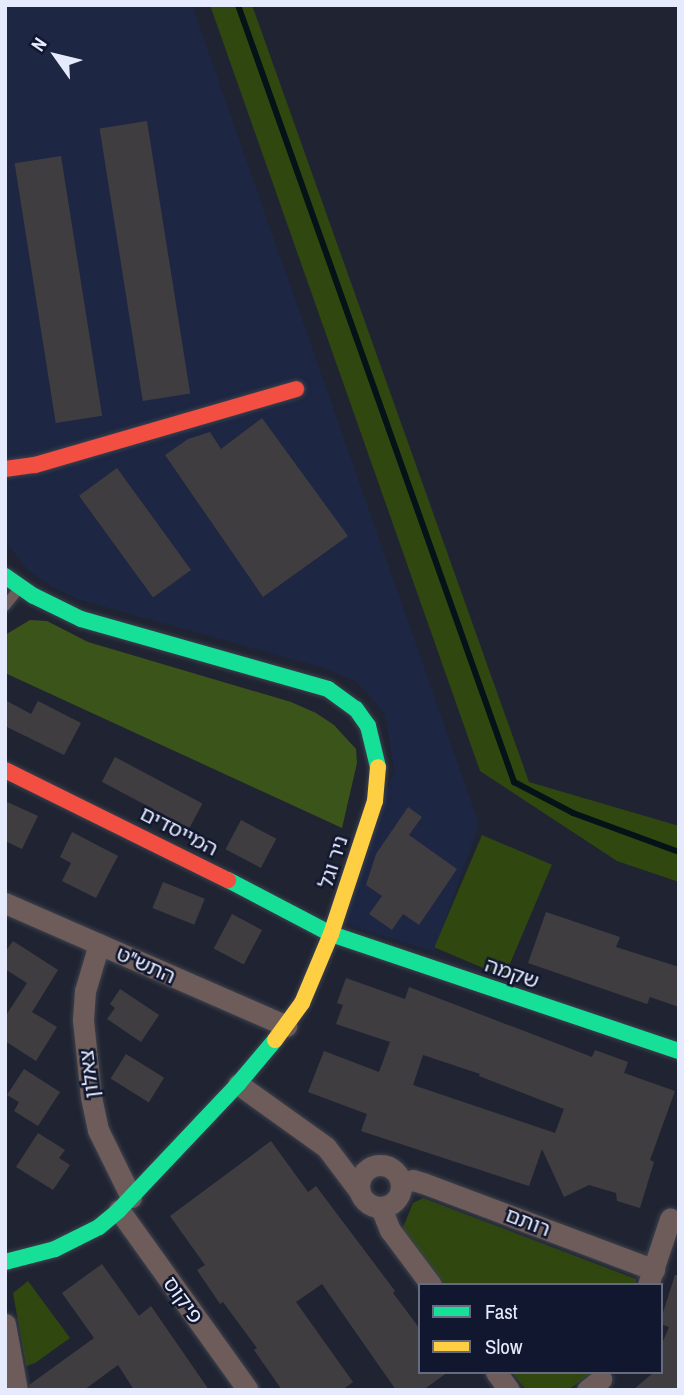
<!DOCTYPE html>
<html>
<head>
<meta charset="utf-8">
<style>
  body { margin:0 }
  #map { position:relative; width:684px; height:1395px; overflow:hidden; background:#202432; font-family:"Archivo Narrow","Noto Sans Hebrew",sans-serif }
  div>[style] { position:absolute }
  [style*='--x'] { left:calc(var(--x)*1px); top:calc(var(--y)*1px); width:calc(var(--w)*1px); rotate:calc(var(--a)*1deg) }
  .built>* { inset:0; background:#1d2642 }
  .green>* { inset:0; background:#30470f; transform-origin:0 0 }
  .forest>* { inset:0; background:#3b5419 }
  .stream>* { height:6px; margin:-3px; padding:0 3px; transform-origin:3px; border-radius:3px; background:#051319 }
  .building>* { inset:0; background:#403d40; transform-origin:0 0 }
  .roads { filter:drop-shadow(0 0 2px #3d414d) drop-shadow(0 0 2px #3d414d) }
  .lane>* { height:10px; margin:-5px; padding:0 5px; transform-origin:5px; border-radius:5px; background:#6d5c59 }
  .street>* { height:21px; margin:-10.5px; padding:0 10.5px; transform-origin:10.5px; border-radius:10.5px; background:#6d5c59 }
  .street>.ring { margin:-10.5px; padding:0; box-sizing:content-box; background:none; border:21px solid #6d5c59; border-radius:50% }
  .fast>* { height:16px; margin:-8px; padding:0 8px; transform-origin:8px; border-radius:8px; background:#16e098 }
  .slow>* { height:16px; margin:-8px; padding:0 8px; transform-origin:8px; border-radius:8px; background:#ffcf43 }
  .jam>* { height:16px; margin:-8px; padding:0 8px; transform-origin:8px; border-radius:8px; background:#f24e42 }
  span { translate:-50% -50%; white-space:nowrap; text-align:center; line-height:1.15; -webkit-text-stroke:5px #11172e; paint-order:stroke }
  .street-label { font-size:21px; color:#e5ebfc }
  .frame { position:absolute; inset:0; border:7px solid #e5ebfc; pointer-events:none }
  .legend { position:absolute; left:418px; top:1283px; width:245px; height:91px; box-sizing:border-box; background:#11172e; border:2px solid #666c80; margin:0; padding:9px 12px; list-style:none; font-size:21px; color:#e5ebfc }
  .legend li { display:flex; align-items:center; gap:14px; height:35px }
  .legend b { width:35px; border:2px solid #666c80 }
  .north { position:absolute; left:21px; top:21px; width:70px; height:70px; -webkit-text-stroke:5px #11172e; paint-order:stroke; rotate:304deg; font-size:19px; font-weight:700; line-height:28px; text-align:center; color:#e5ebfc }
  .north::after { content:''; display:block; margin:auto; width:24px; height:32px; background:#e5ebfc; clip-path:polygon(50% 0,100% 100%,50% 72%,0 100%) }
</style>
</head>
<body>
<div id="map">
  <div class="built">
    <i style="clip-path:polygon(5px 5px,192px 5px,479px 824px,434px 952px,354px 927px,344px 919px,394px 770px,385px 714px,368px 694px,355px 681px,324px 668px,77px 599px,51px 586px,28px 570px,5px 541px)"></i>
  </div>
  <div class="green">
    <i style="clip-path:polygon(210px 5px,252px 5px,529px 782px,679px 826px,679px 882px,617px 861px,480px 771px)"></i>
    <i style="left:482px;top:835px;width:76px;height:122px;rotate:23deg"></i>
    <i style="clip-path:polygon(423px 1198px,636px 1279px,636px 1285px,444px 1285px,402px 1230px,413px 1203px)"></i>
    <i style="clip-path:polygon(28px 1281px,70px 1338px,35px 1363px,26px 1366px,13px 1293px)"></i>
    <i style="clip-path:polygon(512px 1372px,593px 1372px,568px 1390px,526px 1390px)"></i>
  </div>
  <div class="forest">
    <i style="clip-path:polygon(30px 620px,47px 621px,88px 642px,291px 702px,316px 713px,334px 725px,356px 749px,357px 763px,342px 828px,5px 673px,5px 635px)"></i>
  </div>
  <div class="stream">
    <i style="--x:238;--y:5;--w:825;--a:70.44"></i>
    <i style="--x:514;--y:782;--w:67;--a:27.7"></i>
    <i style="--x:573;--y:813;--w:113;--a:20.2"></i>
  </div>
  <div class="building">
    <i style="left:147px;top:121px;width:276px;height:48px;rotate:81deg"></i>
    <i style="left:61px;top:156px;width:263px;height:47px;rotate:81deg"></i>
    <i style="clip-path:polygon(262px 418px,348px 536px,263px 597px,165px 455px,188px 439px,210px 432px,221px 449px)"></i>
    <i style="left:117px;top:468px;width:126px;height:47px;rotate:54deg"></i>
    <i style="clip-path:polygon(5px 700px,31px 714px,38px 701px,81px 723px,64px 755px,5px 726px)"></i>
    <i style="left:115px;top:757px;width:99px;height:28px;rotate:28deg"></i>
    <i style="clip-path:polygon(5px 801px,38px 816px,22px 849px,5px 841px)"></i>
    <i style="clip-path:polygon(408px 807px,422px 817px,409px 835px,457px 869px,419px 925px,403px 914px,392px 930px,369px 914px,382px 896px,366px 885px,376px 854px)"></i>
    <i style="left:241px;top:820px;width:40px;height:33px;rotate:28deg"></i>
    <i style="clip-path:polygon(72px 832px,118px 856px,96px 898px,62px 881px,71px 863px,60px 857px)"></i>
    <i style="left:163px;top:882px;width:45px;height:28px;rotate:22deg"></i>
    <i style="clip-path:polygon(546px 912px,620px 937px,616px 947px,679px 967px,679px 1007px,650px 997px,647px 1004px,528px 963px)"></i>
    <i style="left:232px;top:914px;width:34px;height:39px;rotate:28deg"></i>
    <i style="clip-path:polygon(13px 941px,58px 970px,32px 1012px,57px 1027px,36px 1061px,5px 1041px,5px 1017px,27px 983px,5px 969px,5px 952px)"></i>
    <i style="clip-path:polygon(evenodd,346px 978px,405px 999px,409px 987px,592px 1057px,595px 1050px,628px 1062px,624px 1073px,675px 1091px,650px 1160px,654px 1162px,640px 1208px,617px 1201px,616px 1193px,589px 1185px,564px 1197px,542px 1149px,529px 1186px,361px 1131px,367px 1114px,308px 1092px,324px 1051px,379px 1072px,390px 1042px,336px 1024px,343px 1005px,337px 1003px,346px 978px,423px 1055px,480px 1074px,479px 1076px,564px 1109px,555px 1133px,413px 1085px,423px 1055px)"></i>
    <i style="clip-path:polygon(120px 989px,159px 1015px,141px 1042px,107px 1019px,115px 1008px,110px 1004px)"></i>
    <i style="left:126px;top:1054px;width:45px;height:29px;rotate:32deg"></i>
    <i style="clip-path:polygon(24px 1069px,60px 1092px,38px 1126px,14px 1111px,19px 1102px,7px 1095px)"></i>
    <i style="clip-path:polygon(38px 1133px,65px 1150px,59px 1158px,70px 1165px,53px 1190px,16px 1167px)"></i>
    <i style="clip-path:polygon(271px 1141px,308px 1192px,316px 1186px,395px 1291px,393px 1293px,420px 1329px,420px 1372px,448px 1372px,423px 1390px,396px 1390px,322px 1284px,296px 1302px,353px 1382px,342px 1390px,282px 1390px,254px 1350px,257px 1348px,223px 1302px,220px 1304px,197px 1270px,205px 1265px,170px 1216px)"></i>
    <i style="clip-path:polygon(102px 1264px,139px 1316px,151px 1306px,209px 1390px,134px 1390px,118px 1365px,84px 1390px,30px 1390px,29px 1385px,94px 1338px,62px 1293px)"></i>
    <i style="clip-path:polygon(675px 1275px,679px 1275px,679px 1390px,633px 1390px,654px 1372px,661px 1372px,661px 1346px,669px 1327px,661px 1324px,661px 1319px)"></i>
  </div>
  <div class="roads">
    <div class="lane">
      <i style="--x:5;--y:606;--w:22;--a:-51"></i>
    </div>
    <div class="street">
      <i style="--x:5;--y:903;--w:307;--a:23.6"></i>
      <i style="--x:99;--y:944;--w:49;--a:106.6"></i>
      <i style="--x:85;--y:991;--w:29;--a:94"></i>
      <i style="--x:83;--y:1020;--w:77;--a:84.1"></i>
      <i style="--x:91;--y:1097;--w:34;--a:78"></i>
      <i style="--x:98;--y:1130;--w:75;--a:63.8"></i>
      <i style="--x:238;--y:1084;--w:108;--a:35.6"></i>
      <i style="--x:326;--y:1147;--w:56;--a:52.9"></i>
      <i class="ring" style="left:359px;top:1165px;width:21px;height:21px"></i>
      <i style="--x:401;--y:1183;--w:12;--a:-14"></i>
      <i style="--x:413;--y:1180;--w:10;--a:17"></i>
      <i style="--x:423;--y:1183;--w:247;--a:20.6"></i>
      <i style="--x:381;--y:1208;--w:24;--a:68"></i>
      <i style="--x:390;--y:1230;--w:69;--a:53.3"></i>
      <i style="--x:119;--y:1210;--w:221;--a:54.4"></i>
      <i style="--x:648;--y:1285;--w:70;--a:-71.6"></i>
      <i style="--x:5;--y:1324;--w:67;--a:79.7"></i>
      <i style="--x:496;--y:1372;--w:22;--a:54"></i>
      <i style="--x:587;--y:1390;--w:18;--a:-38"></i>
    </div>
    <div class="fast">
      <i style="--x:5;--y:576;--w:35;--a:35"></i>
      <i style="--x:34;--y:596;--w:52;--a:26.1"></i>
      <i style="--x:81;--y:619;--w:257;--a:15.8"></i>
      <i style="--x:328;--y:689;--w:34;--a:36"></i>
      <i style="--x:356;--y:709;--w:21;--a:55"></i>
      <i style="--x:368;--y:726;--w:42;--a:76.3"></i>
      <i style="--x:228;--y:880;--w:116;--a:27.7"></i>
      <i style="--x:331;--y:934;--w:367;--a:18.6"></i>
      <i style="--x:5;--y:1262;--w:52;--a:-14.6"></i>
      <i style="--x:55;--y:1249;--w:49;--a:-26.6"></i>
      <i style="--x:99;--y:1227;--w:26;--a:-40"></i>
      <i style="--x:119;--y:1210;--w:173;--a:-46.6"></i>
      <i style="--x:238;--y:1084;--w:57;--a:-49.9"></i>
    </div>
    <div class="slow">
      <i style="--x:275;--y:1040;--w:46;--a:-53.9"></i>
      <i style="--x:302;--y:1003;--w:75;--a:-67.2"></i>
      <i style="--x:331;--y:934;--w:140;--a:-71.7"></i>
      <i style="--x:375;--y:801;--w:34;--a:-85"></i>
    </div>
    <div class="jam">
      <i style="--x:5;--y:469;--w:30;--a:-8"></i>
      <i style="--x:35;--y:465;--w:272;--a:-16.2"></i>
      <i style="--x:5;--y:770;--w:249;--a:26.3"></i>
    </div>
  </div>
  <div class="street-label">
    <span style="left:179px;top:831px;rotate:27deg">המייסדים</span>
    <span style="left:333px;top:862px;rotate:-72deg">ניר וגל</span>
    <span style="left:146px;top:965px;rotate:24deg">התש"ט</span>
    <span style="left:512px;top:973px;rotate:19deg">שקמה</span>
    <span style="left:89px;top:1074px;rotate:-97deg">צאלון</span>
    <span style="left:528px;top:1222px;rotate:21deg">רותם</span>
    <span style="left:183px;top:1300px;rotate:54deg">פיקוס</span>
  </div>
  <div class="frame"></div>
  <ul class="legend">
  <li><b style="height:9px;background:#16e098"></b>Fast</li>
  <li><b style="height:9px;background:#ffcf43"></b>Slow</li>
  </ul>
  <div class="north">N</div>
</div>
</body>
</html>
